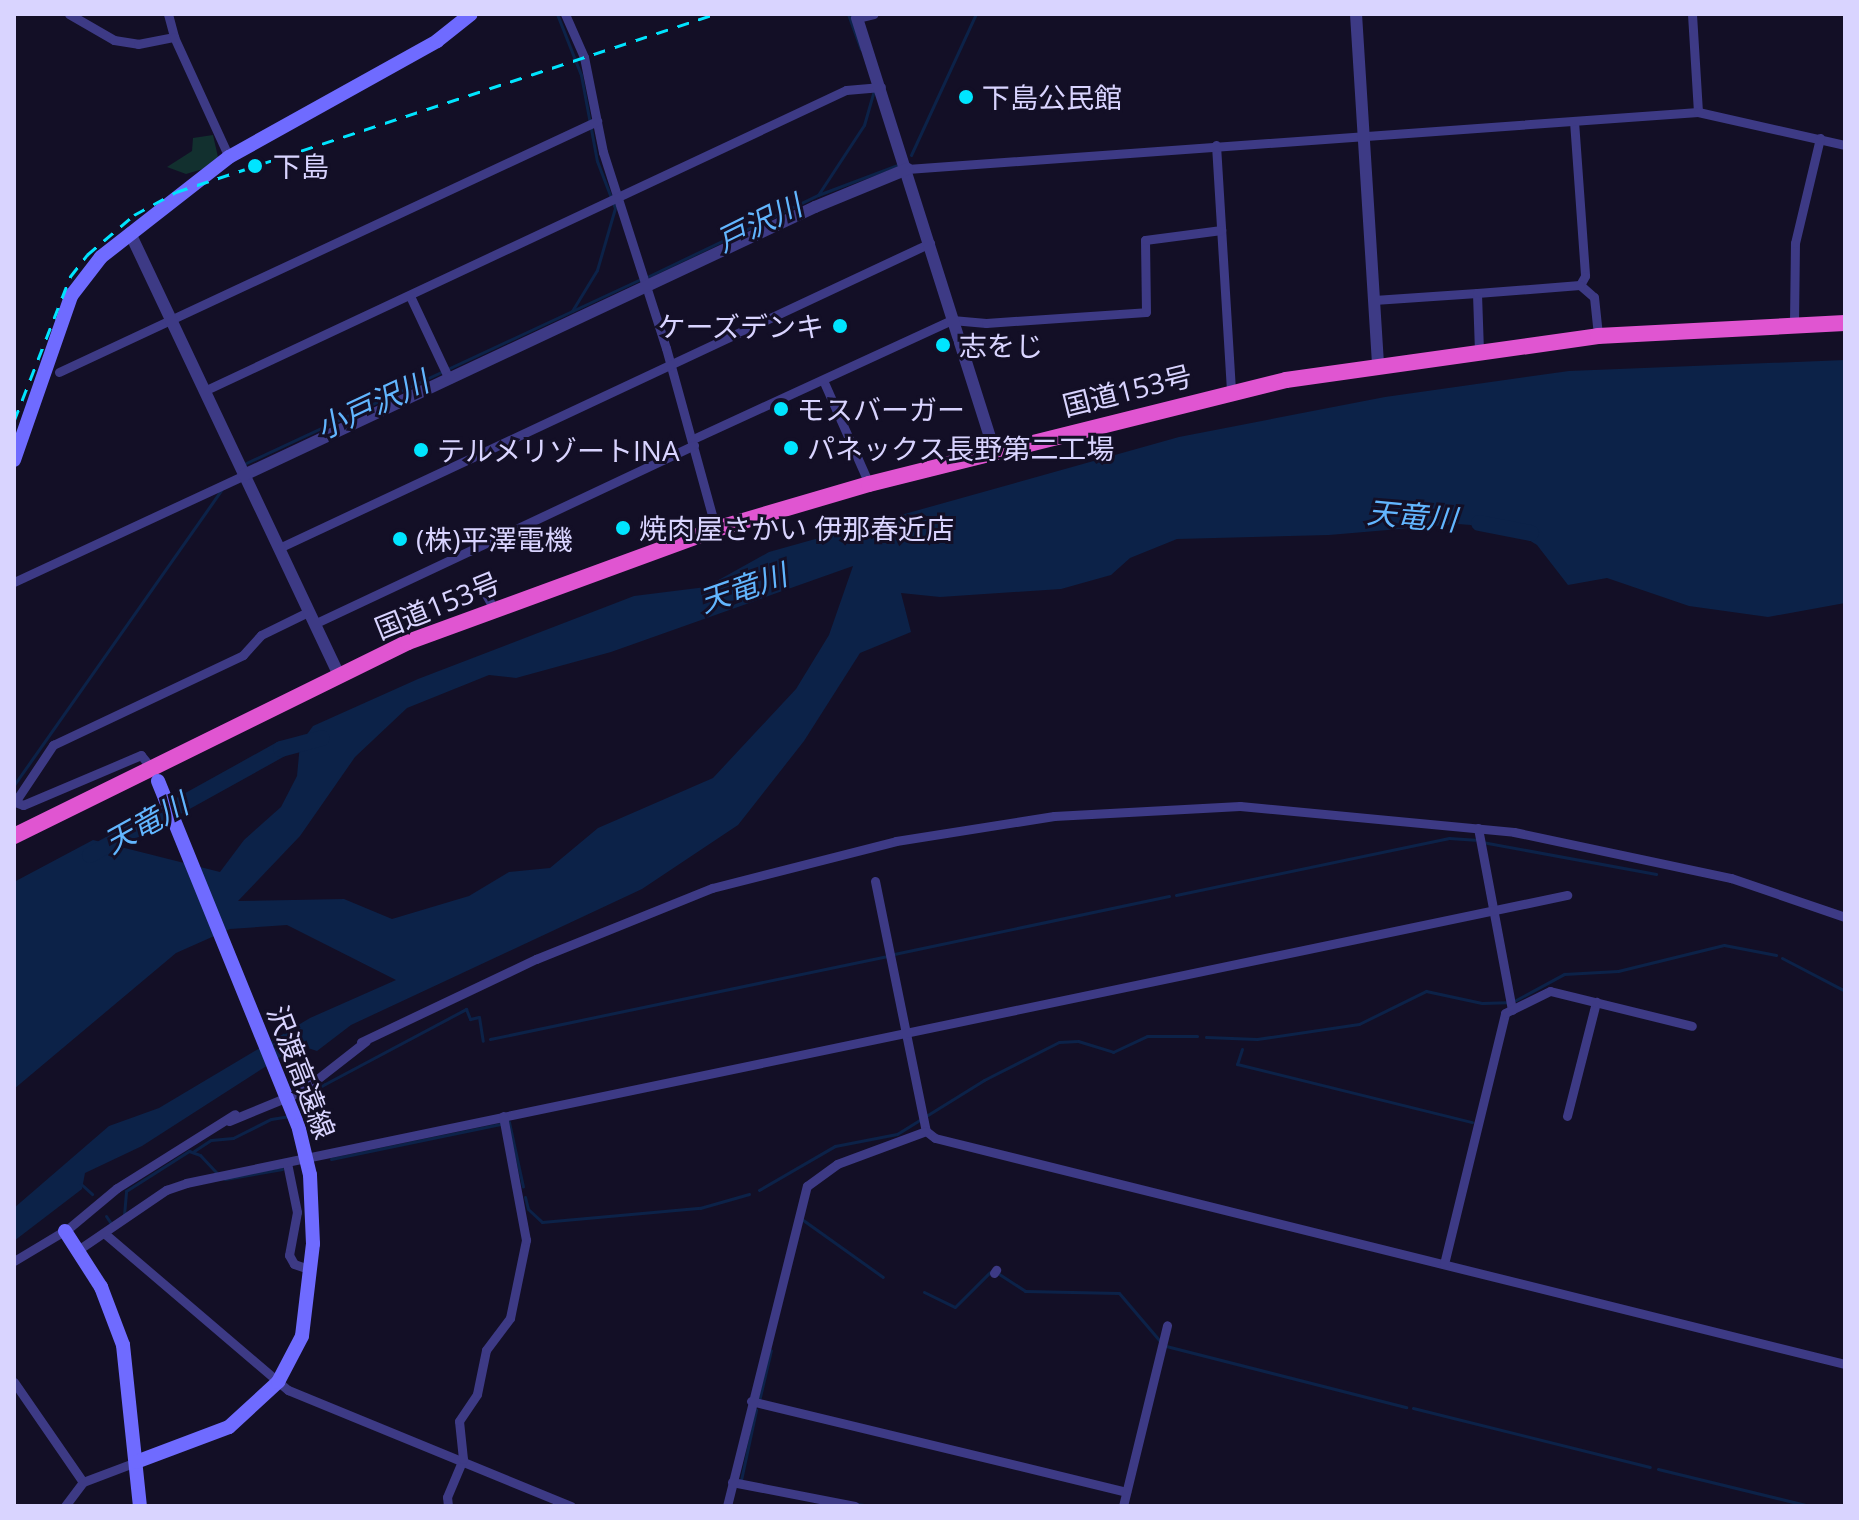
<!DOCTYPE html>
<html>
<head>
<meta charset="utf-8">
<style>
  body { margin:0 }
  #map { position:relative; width:1859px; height:1520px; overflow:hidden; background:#130f26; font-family:"Open Sans","Noto Sans JP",sans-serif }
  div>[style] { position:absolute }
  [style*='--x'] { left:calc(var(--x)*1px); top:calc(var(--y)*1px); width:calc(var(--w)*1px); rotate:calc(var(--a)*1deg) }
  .green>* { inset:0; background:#12302f }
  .water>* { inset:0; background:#0c2248 }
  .stream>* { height:3px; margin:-1.5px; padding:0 1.5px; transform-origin:1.5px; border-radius:1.5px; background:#0c2248 }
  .river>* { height:16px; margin:-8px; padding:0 8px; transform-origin:8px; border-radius:8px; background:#0c2248 }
  .minor>* { height:9px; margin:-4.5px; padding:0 4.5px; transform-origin:4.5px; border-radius:4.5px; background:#3d3a85 }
  .tertiary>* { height:12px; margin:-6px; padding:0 6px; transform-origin:6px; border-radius:6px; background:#3d3a85 }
  .secondary>* { height:14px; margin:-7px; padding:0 7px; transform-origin:7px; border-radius:7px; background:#6f6bff }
  .trunk>* { height:16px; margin:-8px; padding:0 8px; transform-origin:8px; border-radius:8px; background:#e055d1 }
  .rail>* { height:3px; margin-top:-1.5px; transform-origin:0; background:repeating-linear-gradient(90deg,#00e5ff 0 12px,transparent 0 22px) }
  .secondary-bridge>* { height:14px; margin:-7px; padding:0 7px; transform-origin:7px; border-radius:7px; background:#6f6bff }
  .dots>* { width:22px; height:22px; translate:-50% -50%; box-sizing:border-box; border:4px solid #130f26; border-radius:50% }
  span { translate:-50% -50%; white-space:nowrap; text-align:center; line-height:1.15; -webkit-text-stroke:6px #130f26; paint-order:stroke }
  .poi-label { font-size:28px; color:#d9d4ff }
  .left { translate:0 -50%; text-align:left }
  .right { translate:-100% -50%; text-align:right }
  .street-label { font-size:28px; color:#d9d4ff }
  .water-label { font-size:30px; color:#62b6ff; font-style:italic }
  .frame { position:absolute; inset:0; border:16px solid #d9d4ff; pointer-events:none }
</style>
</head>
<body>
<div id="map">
  <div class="green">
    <i style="clip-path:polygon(213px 135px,218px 157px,203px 169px,186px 174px,167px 167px,192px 151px,193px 138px)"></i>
  </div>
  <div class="water">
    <i style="clip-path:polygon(evenodd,1845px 360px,1845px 603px,1768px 617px,1689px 606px,1607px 578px,1568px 585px,1537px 545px,1509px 528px,1458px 524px,1329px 535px,1177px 539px,1130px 558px,1111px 575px,1061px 589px,940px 597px,901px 593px,911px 632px,860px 653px,804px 741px,738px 825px,642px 889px,351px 1025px,317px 1051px,299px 1045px,142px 1146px,85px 1173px,82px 1189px,14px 1241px,14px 1208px,109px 1126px,159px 1108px,310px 1018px,396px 980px,287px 925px,230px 929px,176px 953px,14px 1089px,14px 882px,93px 840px,220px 872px,244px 840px,281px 807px,297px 776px,300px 744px,313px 726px,418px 679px,634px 596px,706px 587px,769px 552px,1179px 437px,1385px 397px,1569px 371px,1845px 360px,853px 566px,829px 635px,796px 689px,713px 778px,598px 828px,550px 868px,509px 872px,469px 896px,392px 919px,344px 899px,238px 901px,300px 836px,355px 757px,407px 708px,489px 675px,516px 678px,611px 652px,853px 566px)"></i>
  </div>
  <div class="stream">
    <i style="--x:557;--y:14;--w:66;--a:68.5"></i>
    <i style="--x:581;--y:75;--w:87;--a:79.5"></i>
    <i style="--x:597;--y:161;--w:50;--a:69"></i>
    <i style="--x:615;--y:208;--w:65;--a:106.2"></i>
    <i style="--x:597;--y:270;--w:48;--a:121.4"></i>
    <i style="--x:848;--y:14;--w:37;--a:70"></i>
    <i style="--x:911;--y:155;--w:155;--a:-65.3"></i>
    <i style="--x:818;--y:195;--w:84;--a:-56.7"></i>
    <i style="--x:864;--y:125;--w:36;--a:-74"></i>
    <i style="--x:649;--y:276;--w:187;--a:-25.6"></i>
    <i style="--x:818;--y:195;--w:88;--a:-20.7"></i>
    <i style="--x:244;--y:464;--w:436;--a:-25"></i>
    <i style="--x:14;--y:785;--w:360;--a:-54.9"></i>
    <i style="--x:1482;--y:842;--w:177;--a:10.4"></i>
    <i style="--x:1176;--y:895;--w:279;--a:-11.8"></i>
    <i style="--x:1449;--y:838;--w:26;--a:4"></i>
    <i style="--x:894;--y:954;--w:281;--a:-11.9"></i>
    <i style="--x:1782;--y:958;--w:71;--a:27.6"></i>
    <i style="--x:1516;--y:1000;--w:55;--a:-28.4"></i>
    <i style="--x:1564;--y:974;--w:54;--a:-3.2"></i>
    <i style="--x:1618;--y:971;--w:109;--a:-13.8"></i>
    <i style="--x:1724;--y:945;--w:53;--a:10.9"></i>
    <i style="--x:1206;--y:1037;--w:51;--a:2.2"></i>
    <i style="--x:1257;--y:1039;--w:103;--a:-8.4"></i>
    <i style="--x:1359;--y:1024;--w:75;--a:-26.2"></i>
    <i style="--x:1426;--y:991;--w:57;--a:12.1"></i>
    <i style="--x:1482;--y:1003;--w:25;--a:-2"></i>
    <i style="--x:490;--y:1039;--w:405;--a:-11.8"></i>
    <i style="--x:1242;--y:1049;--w:16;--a:108"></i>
    <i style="--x:1237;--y:1064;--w:242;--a:13.9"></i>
    <i style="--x:297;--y:1112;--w:13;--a:-27"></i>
    <i style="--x:309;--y:1106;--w:13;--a:-86"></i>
    <i style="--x:310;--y:1093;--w:17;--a:-31"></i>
    <i style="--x:325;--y:1084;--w:160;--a:-28"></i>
    <i style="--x:466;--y:1009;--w:11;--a:68"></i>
    <i style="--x:470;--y:1019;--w:9;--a:-13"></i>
    <i style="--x:479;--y:1017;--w:24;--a:81"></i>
    <i style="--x:509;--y:1122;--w:66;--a:77.8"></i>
    <i style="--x:194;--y:1151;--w:20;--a:-33"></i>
    <i style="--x:211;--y:1140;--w:22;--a:-5"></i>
    <i style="--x:233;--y:1138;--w:42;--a:-26.6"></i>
    <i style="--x:271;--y:1119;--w:19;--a:-9"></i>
    <i style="--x:331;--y:1159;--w:173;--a:-11.7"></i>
    <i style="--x:225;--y:1179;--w:58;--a:-10"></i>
    <i style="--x:81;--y:1184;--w:15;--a:42"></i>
    <i style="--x:759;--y:1190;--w:88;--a:-30.1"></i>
    <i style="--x:835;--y:1146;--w:63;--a:-11"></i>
    <i style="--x:897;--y:1134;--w:102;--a:-31.8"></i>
    <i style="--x:984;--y:1080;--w:84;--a:-26.9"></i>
    <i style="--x:1059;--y:1042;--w:19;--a:-3"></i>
    <i style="--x:1078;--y:1041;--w:37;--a:17"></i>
    <i style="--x:1113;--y:1052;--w:38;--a:-25"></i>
    <i style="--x:1147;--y:1036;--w:50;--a:0"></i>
    <i style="--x:525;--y:1197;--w:12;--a:76"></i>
    <i style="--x:528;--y:1209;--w:19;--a:43"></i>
    <i style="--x:542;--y:1222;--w:159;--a:-5.1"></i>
    <i style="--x:700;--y:1208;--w:51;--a:-15.9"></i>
    <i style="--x:124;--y:1215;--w:24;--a:-85"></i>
    <i style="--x:126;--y:1191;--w:75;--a:-32.4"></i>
    <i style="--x:189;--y:1151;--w:12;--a:20"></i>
    <i style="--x:200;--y:1155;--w:25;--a:47"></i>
    <i style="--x:106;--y:1216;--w:11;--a:56"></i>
    <i style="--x:803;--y:1220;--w:98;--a:35.5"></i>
    <i style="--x:996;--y:1272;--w:35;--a:33"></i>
    <i style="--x:1025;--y:1291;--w:94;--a:1.2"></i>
    <i style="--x:1119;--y:1293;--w:63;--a:49.5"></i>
    <i style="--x:924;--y:1292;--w:34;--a:26"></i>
    <i style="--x:955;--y:1307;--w:49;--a:-45"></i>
    <i style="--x:1166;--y:1346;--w:248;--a:14.3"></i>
    <i style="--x:759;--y:1401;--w:52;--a:-76.8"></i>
    <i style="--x:1413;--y:1408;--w:244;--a:14"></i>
    <i style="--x:1658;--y:1469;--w:156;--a:13.7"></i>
    <i style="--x:741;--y:1480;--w:72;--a:-77.9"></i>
    <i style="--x:858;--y:1504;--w:12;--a:9"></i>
  </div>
  <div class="river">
    <i style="--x:1479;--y:523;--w:53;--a:10.9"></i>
    <i style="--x:90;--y:855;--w:218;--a:-29"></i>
    <i style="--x:281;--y:749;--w:42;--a:-15"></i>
  </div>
  <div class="minor">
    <i style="--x:69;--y:14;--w:52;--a:30"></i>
    <i style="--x:114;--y:40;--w:24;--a:9"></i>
    <i style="--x:138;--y:44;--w:37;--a:-11"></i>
    <i style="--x:168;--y:14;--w:24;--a:75"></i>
    <i style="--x:174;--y:37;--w:132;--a:65.4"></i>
    <i style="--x:565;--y:14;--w:47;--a:66.2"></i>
    <i style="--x:584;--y:57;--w:97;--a:78.7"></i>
    <i style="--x:603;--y:152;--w:206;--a:72.2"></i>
    <i style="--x:666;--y:348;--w:188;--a:74.6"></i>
    <i style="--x:856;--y:14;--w:4;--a:76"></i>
    <i style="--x:857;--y:18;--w:17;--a:-13"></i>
    <i style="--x:1692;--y:14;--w:98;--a:86.5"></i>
    <i style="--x:1574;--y:121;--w:155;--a:85.9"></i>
    <i style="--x:1585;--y:276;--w:10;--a:119"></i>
    <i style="--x:1580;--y:285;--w:18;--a:41"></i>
    <i style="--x:1594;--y:297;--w:39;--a:84"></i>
    <i style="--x:1216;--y:145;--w:247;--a:86.5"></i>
    <i style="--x:907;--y:169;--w:793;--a:-4.12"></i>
    <i style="--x:1698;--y:112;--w:151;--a:12.7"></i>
    <i style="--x:410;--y:296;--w:92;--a:64.8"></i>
    <i style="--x:1374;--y:300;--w:103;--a:-3.9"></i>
    <i style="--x:1794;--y:323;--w:80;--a:-89.3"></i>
    <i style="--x:1795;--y:243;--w:108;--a:-76.6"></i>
    <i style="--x:1479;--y:351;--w:58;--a:-92"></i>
    <i style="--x:1477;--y:293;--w:103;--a:-4.4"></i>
    <i style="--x:59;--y:372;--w:594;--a:-25.01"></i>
    <i style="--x:823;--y:380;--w:114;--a:66.1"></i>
    <i style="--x:204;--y:391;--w:709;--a:-25.12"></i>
    <i style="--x:846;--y:90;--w:35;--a:-5"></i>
    <i style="--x:693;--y:439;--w:285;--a:-24.7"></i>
    <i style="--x:952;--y:320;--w:34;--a:5"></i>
    <i style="--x:986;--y:323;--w:160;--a:-3.9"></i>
    <i style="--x:1146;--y:312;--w:72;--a:-90.8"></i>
    <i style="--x:1145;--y:240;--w:77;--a:-7.5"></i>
    <i style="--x:279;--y:548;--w:719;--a:-25.1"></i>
    <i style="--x:14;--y:582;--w:254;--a:-24.9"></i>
    <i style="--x:484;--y:591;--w:21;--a:61"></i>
    <i style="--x:314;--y:624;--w:420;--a:-25.2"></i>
    <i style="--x:153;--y:770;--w:19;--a:-129"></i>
    <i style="--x:141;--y:755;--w:128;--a:157"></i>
    <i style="--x:23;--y:805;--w:9;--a:-159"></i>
    <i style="--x:15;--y:802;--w:69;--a:-56.3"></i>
    <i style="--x:53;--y:745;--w:210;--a:-25.3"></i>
    <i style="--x:243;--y:655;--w:27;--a:-48"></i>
    <i style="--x:261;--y:635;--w:52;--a:-26.1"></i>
    <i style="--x:1478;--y:828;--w:185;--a:79.4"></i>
    <i style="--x:875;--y:881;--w:255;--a:78.5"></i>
    <i style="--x:926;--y:1131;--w:11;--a:38"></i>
    <i style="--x:935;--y:1138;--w:938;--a:13.95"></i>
    <i style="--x:361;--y:1042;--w:194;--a:-25.4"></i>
    <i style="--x:536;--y:959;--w:190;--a:-22"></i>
    <i style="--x:712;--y:888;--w:190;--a:-14.3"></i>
    <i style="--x:896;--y:841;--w:160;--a:-9"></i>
    <i style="--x:1054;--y:816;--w:186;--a:-3.1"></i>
    <i style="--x:1240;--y:806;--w:275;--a:5.4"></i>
    <i style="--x:1514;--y:832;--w:222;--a:12"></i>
    <i style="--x:1731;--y:878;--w:120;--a:18.9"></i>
    <i style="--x:1567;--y:1116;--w:118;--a:-75.7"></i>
    <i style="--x:229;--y:1121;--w:79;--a:-22.3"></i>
    <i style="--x:302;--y:1091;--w:81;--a:-38"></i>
    <i style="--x:287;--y:1163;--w:50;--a:78.5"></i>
    <i style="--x:297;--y:1212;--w:44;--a:100.5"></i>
    <i style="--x:289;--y:1255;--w:10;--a:61"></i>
    <i style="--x:294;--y:1264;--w:18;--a:19"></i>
    <i style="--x:104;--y:1233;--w:242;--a:40.5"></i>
    <i style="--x:288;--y:1390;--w:306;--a:22.3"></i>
    <i style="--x:78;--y:1250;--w:107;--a:-34.3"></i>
    <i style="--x:166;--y:1190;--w:21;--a:-19"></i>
    <i style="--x:186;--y:1183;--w:1411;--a:-11.78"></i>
    <i style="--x:14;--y:1261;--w:64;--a:-31"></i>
    <i style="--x:69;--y:1228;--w:62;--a:-39.8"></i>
    <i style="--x:117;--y:1188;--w:139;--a:-32.1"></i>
    <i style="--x:1444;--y:1264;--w:258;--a:-76.3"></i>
    <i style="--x:1505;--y:1013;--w:50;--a:-26.1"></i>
    <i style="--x:1550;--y:991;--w:146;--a:13.8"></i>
    <i style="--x:994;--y:1273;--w:4;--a:-56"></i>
    <i style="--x:14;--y:1382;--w:121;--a:55.4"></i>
    <i style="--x:751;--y:1401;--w:386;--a:13.6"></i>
    <i style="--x:732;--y:1482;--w:125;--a:11"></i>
    <i style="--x:65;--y:1506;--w:30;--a:-53"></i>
    <i style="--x:83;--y:1482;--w:57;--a:-20.7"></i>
    <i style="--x:448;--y:1506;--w:9;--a:-96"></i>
    <i style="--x:447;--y:1497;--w:41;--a:-67.2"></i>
    <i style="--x:463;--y:1459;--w:38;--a:-96"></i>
    <i style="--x:459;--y:1421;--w:32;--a:-56"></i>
    <i style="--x:477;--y:1394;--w:45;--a:-78.4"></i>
    <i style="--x:486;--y:1350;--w:40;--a:-53"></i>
    <i style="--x:510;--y:1318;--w:80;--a:-78.4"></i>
    <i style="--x:526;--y:1240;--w:126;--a:-100.5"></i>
    <i style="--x:727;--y:1506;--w:330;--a:-76"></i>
    <i style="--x:807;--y:1186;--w:37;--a:-36"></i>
    <i style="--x:837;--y:1164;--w:95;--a:-20.3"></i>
    <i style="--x:1123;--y:1506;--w:186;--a:-76.3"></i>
  </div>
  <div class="tertiary">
    <i style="--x:1356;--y:14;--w:352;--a:86.4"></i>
    <i style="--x:857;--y:18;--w:453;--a:72.4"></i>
    <i style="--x:130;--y:233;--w:489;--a:64.7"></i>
    <i style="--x:244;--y:475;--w:631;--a:-25.14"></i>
    <i style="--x:815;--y:207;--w:100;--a:-22.4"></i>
  </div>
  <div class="secondary">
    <i style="--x:14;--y:460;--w:174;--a:-70.8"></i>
    <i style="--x:71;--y:296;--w:49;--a:-52.4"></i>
    <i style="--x:101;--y:257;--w:162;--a:-38"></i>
    <i style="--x:229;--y:157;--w:238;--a:-29.1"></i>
    <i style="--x:437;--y:41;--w:43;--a:-38.5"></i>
    <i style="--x:65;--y:1231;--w:67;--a:57.3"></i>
    <i style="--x:101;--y:1287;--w:62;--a:69.2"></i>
    <i style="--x:123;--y:1345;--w:162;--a:84"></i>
    <i style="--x:136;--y:1462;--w:99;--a:-20.6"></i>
    <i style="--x:229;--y:1427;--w:67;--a:-42.6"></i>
    <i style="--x:278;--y:1382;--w:52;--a:-62.4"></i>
    <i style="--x:302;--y:1336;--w:93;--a:-83.2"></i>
  </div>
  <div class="trunk">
    <i style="--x:14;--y:836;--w:439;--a:-26.2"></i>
    <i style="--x:408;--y:642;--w:328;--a:-20.1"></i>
    <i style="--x:716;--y:529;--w:159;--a:-16.4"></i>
    <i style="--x:869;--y:484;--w:430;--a:-14"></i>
    <i style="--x:1286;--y:380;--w:315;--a:-8"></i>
    <i style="--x:1598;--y:336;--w:247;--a:-3"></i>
  </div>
  <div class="rail">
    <i style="--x:14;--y:421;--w:155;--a:-68.7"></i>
    <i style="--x:70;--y:277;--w:28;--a:-52"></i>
    <i style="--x:87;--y:255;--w:62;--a:-40.4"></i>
    <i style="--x:134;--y:215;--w:48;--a:-28.7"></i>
    <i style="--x:176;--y:192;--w:568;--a:-18.28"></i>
  </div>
  <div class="secondary-bridge">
    <i style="--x:158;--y:781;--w:371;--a:67.9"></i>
    <i style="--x:298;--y:1125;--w:51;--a:76.5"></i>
    <i style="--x:310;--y:1175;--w:69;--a:87.5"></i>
  </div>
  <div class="dots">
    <i style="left:966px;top:97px;background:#00e5ff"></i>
    <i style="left:255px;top:166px;background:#00e5ff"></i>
    <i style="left:840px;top:326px;background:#00e5ff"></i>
    <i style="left:943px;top:345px;background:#00e5ff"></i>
    <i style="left:781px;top:409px;background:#00e5ff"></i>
    <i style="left:791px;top:448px;background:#00e5ff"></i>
    <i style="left:421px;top:450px;background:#00e5ff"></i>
    <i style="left:623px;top:528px;background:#00e5ff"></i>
    <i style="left:400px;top:539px;background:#00e5ff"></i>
  </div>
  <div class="poi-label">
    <span class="left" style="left:982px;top:97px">下島公民館</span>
    <span class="left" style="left:273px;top:166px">下島</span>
    <span class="right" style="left:824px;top:326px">ケーズデンキ</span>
    <span class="left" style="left:959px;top:345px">志をじ</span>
    <span class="left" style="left:797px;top:409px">モスバーガー</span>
    <span class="left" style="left:807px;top:448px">パネックス長野第二工場</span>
    <span class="left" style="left:437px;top:450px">テルメリゾートINA</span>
    <span class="left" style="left:639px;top:528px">焼肉屋さかい 伊那春近店</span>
    <span class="left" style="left:416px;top:539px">(株)平澤電機</span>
  </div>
  <div class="street-label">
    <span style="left:1127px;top:390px;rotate:-14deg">国道153号</span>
    <span style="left:437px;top:605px;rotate:-22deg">国道153号</span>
    <span style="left:302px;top:1072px;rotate:69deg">沢渡高遠線</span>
  </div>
  <div class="water-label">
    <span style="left:759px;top:223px;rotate:-26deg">戸沢川</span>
    <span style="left:372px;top:405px;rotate:-25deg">小戸沢川</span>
    <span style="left:1412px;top:516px;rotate:5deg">天竜川</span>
    <span style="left:743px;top:588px;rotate:-19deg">天竜川</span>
    <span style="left:146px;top:823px;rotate:-29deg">天竜川</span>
  </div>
  <div class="frame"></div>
</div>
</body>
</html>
